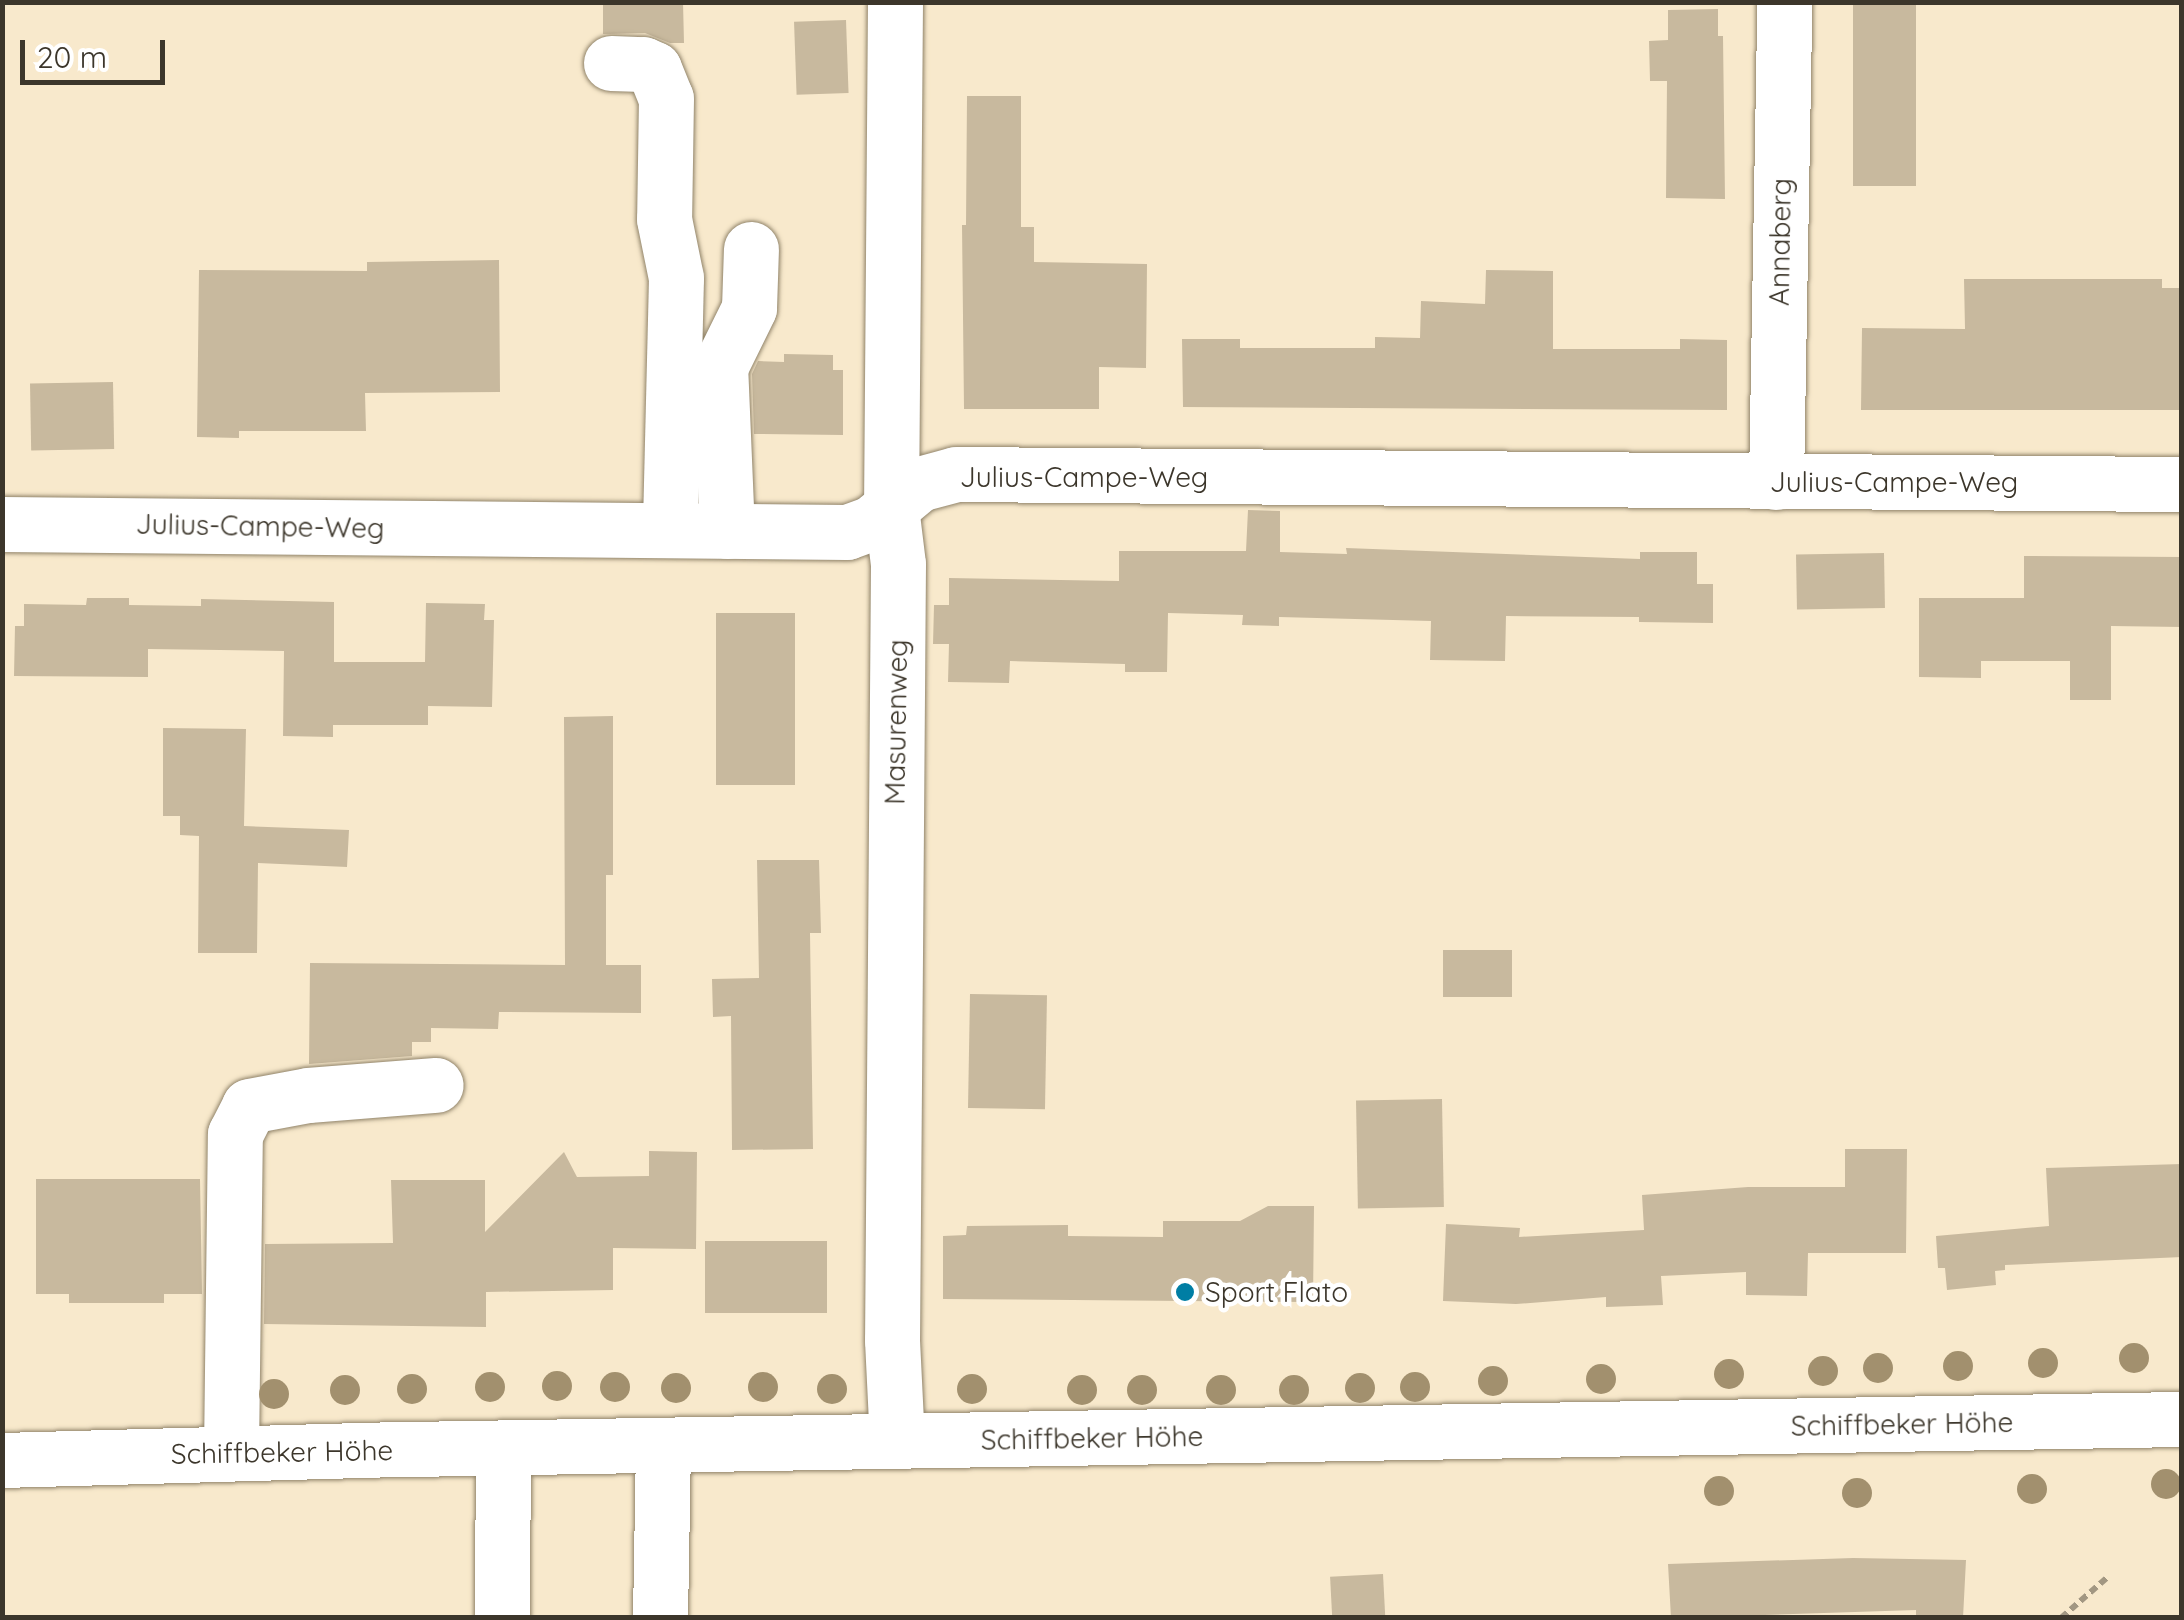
<!DOCTYPE html>
<html>
<head>
<meta charset="utf-8">
<style>
  body { margin:0 }
  #map { position:relative; width:2184px; height:1620px; overflow:hidden; background:#f8e9cc; font-family:Quicksand,sans-serif }
  div>[style] { position:absolute }
  [style*='--x'] { left:calc(var(--x)*1px); top:calc(var(--y)*1px); width:calc(var(--w)*1px); rotate:calc(var(--a)*1deg) }
  .building>* { inset:0; background:#c8b99e; transform-origin:0 0 }
  .path>* { height:6px; margin-top:-3px; transform-origin:0; background:repeating-linear-gradient(90deg,#a29782 0 8px,transparent 0 13px) }
  .roads { filter:drop-shadow(0 0 2px #908369) drop-shadow(0 0 2px #908369) }
  .minor>* { height:55px; margin:-27.5px; padding:0 27.5px; transform-origin:27.5px; border-radius:27.5px; background:#fff }
  .major>* { height:55px; margin:-27.5px; padding:0 27.5px; transform-origin:27.5px; border-radius:27.5px; background:#fff }
  .trees>* { width:30px; height:30px; margin:-15px; border-radius:50%; background:#a2906e }
  .dots>* { width:28px; height:28px; translate:-50% -50%; box-sizing:border-box; border:5px solid #fff; border-radius:50% }
  span { translate:-50% -50%; white-space:nowrap; text-align:center; line-height:1.15; -webkit-text-stroke:9px #fff; paint-order:stroke }
  .street-label { font-size:28px; color:#3c362b }
  .poi-label { font-size:28px; color:#3c362b }
  .left { translate:0 -50%; text-align:left }
  .frame { position:absolute; inset:0; border:5px solid #3c362b; pointer-events:none }
  .scale { position:absolute; left:20px; top:40px; width:145px; height:45px; box-sizing:border-box; border:5px solid #3c362b; border-top:0; padding-left:12px; font-size:30px; line-height:35px; white-space:nowrap; color:#3c362b; -webkit-text-stroke:8px #fff; paint-order:stroke }
</style>
</head>
<body>
<div id="map">
  <div class="building">
    <i style="clip-path:polygon(603px 2px,683px 2px,684px 43px,670px 43px,645px 33px,603px 34px)"></i>
    <i style="left:1853px;top:2px;width:63px;height:184px"></i>
    <i style="clip-path:polygon(1718px 9px,1718px 36px,1723px 36px,1725px 199px,1666px 198px,1667px 81px,1650px 81px,1649px 41px,1668px 40px,1668px 10px)"></i>
    <i style="left:846px;top:20px;width:73px;height:52px;rotate:88deg"></i>
    <i style="clip-path:polygon(967px 96px,1021px 96px,1021px 227px,1034px 227px,1034px 262px,1147px 264px,1146px 368px,1099px 367px,1099px 409px,964px 409px,962px 225px,966px 225px)"></i>
    <i style="clip-path:polygon(499px 260px,500px 392px,365px 393px,366px 431px,239px 431px,239px 438px,197px 437px,199px 270px,367px 271px,367px 262px)"></i>
    <i style="clip-path:polygon(1486px 270px,1553px 271px,1553px 349px,1680px 349px,1680px 339px,1727px 340px,1727px 410px,1183px 407px,1182px 339px,1240px 339px,1240px 348px,1375px 348px,1375px 337px,1420px 338px,1421px 301px,1485px 304px)"></i>
    <i style="clip-path:polygon(1964px 279px,2162px 279px,2162px 288px,2182px 288px,2182px 410px,1861px 410px,1862px 328px,1965px 329px)"></i>
    <i style="clip-path:polygon(784px 354px,833px 355px,833px 370px,843px 370px,843px 435px,754px 434px,752px 374px,758px 361px,784px 362px)"></i>
    <i style="left:113px;top:382px;width:67px;height:83px;rotate:89deg"></i>
    <i style="clip-path:polygon(1248px 510px,1280px 511px,1280px 552px,1347px 554px,1346px 548px,1640px 559px,1640px 552px,1697px 552px,1697px 584px,1713px 584px,1713px 623px,1639px 622px,1639px 617px,1506px 616px,1505px 661px,1430px 660px,1431px 621px,1279px 617px,1279px 626px,1242px 625px,1243px 615px,1168px 613px,1167px 672px,1125px 672px,1125px 664px,1010px 661px,1009px 683px,948px 682px,949px 644px,933px 644px,934px 605px,949px 605px,949px 578px,1119px 581px,1119px 551px,1246px 551px)"></i>
    <i style="left:1884px;top:553px;width:55px;height:88px;rotate:89deg"></i>
    <i style="clip-path:polygon(2024px 556px,2182px 557px,2182px 627px,2111px 626px,2111px 700px,2070px 700px,2070px 661px,1981px 661px,1981px 678px,1919px 677px,1919px 598px,2024px 598px)"></i>
    <i style="clip-path:polygon(87px 598px,129px 598px,129px 605px,201px 606px,201px 599px,334px 602px,334px 662px,425px 662px,426px 603px,485px 604px,484px 620px,494px 620px,492px 707px,428px 706px,428px 725px,333px 725px,333px 737px,283px 736px,284px 651px,148px 649px,148px 677px,14px 676px,15px 626px,24px 626px,24px 604px,86px 605px)"></i>
    <i style="left:716px;top:613px;width:79px;height:172px"></i>
    <i style="clip-path:polygon(613px 716px,613px 875px,606px 875px,606px 965px,641px 965px,641px 1013px,499px 1012px,498px 1029px,431px 1028px,431px 1042px,412px 1042px,412px 1056px,309px 1064px,310px 963px,565px 965px,564px 717px)"></i>
    <i style="clip-path:polygon(163px 728px,246px 729px,244px 826px,349px 830px,347px 867px,258px 863px,257px 953px,198px 953px,199px 836px,180px 835px,180px 816px,163px 816px)"></i>
    <i style="clip-path:polygon(757px 860px,819px 860px,821px 933px,810px 933px,813px 1149px,732px 1150px,731px 1016px,713px 1017px,712px 979px,759px 978px)"></i>
    <i style="left:1512px;top:950px;width:47px;height:69px;rotate:90deg"></i>
    <i style="left:970px;top:994px;width:77px;height:114px;rotate:1deg"></i>
    <i style="left:1442px;top:1099px;width:108px;height:86px;rotate:89deg"></i>
    <i style="clip-path:polygon(1845px 1149px,1907px 1149px,1906px 1253px,1808px 1253px,1807px 1296px,1746px 1295px,1746px 1272px,1661px 1276px,1663px 1305px,1606px 1307px,1606px 1297px,1516px 1304px,1443px 1301px,1446px 1224px,1520px 1228px,1519px 1237px,1644px 1230px,1642px 1195px,1748px 1187px,1845px 1187px)"></i>
    <i style="clip-path:polygon(649px 1151px,697px 1152px,696px 1249px,613px 1248px,613px 1290px,486px 1292px,486px 1327px,264px 1324px,265px 1244px,393px 1243px,391px 1180px,485px 1180px,485px 1232px,564px 1152px,577px 1177px,649px 1176px)"></i>
    <i style="clip-path:polygon(2182px 1164px,2182px 1257px,2005px 1265px,2005px 1270px,1995px 1271px,1996px 1285px,1947px 1290px,1945px 1268px,1938px 1268px,1936px 1236px,2049px 1226px,2046px 1168px)"></i>
    <i style="clip-path:polygon(36px 1179px,200px 1179px,202px 1294px,164px 1294px,164px 1303px,69px 1303px,69px 1294px,36px 1294px)"></i>
    <i style="clip-path:polygon(1268px 1206px,1314px 1206px,1313px 1302px,943px 1299px,943px 1236px,966px 1235px,967px 1226px,1068px 1225px,1068px 1236px,1163px 1237px,1163px 1221px,1240px 1221px)"></i>
    <i style="left:705px;top:1241px;width:122px;height:72px"></i>
    <i style="clip-path:polygon(1853px 1558px,1966px 1560px,1963px 1618px,1916px 1618px,1916px 1610px,1671px 1618px,1668px 1564px)"></i>
    <i style="left:1383px;top:1574px;width:44px;height:53px;rotate:87deg"></i>
  </div>
  <div class="path">
    <i style="--x:2061;--y:1618;--w:64;--a:-41.2"></i>
  </div>
  <div class="roads">
    <div class="minor">
      <i style="--x:895;--y:2;--w:505;--a:90.45"></i>
      <i style="--x:891;--y:507;--w:57;--a:83"></i>
      <i style="--x:898;--y:564;--w:776;--a:90.44"></i>
      <i style="--x:892;--y:1340;--w:101;--a:87.2"></i>
      <i style="--x:611;--y:63;--w:32;--a:2"></i>
      <i style="--x:643;--y:64;--w:12;--a:24"></i>
      <i style="--x:654;--y:69;--w:31;--a:68"></i>
      <i style="--x:666;--y:98;--w:121;--a:90.9"></i>
      <i style="--x:664;--y:219;--w:60;--a:78.5"></i>
      <i style="--x:676;--y:278;--w:252;--a:91.4"></i>
      <i style="--x:1776;--y:482;--w:480;--a:-89"></i>
      <i style="--x:2;--y:524;--w:845;--a:0.54"></i>
      <i style="--x:847;--y:532;--w:27;--a:-20"></i>
      <i style="--x:872;--y:523;--w:61;--a:-39.7"></i>
      <i style="--x:919;--y:484;--w:38;--a:-15"></i>
      <i style="--x:956;--y:474;--w:1226;--a:0.47"></i>
      <i style="--x:727;--y:531;--w:164;--a:-92.4"></i>
      <i style="--x:720;--y:367;--w:66;--a:-63.8"></i>
      <i style="--x:749;--y:308;--w:59;--a:-88.1"></i>
      <i style="--x:231;--y:1452;--w:318;--a:-89.3"></i>
      <i style="--x:235;--y:1134;--w:31;--a:-63"></i>
      <i style="--x:249;--y:1106;--w:60;--a:-10.6"></i>
      <i style="--x:308;--y:1095;--w:128;--a:-4.5"></i>
      <i style="--x:502;--y:1618;--w:170;--a:-89.7"></i>
      <i style="--x:660;--y:1618;--w:173;--a:-89"></i>
    </div>
    <div class="major">
      <i style="--x:2;--y:1460;--w:348;--a:-1.6"></i>
      <i style="--x:350;--y:1450;--w:1832;--a:-0.97"></i>
    </div>
  </div>
  <div class="trees">
    <i style="left:2134px;top:1358px"></i>
    <i style="left:2043px;top:1363px"></i>
    <i style="left:1958px;top:1366px"></i>
    <i style="left:1878px;top:1368px"></i>
    <i style="left:1823px;top:1371px"></i>
    <i style="left:1729px;top:1374px"></i>
    <i style="left:1601px;top:1379px"></i>
    <i style="left:1493px;top:1381px"></i>
    <i style="left:557px;top:1386px"></i>
    <i style="left:490px;top:1387px"></i>
    <i style="left:615px;top:1387px"></i>
    <i style="left:763px;top:1387px"></i>
    <i style="left:1415px;top:1387px"></i>
    <i style="left:676px;top:1388px"></i>
    <i style="left:1360px;top:1388px"></i>
    <i style="left:412px;top:1389px"></i>
    <i style="left:832px;top:1389px"></i>
    <i style="left:972px;top:1389px"></i>
    <i style="left:345px;top:1390px"></i>
    <i style="left:1082px;top:1390px"></i>
    <i style="left:1142px;top:1390px"></i>
    <i style="left:1221px;top:1390px"></i>
    <i style="left:1294px;top:1390px"></i>
    <i style="left:274px;top:1394px"></i>
    <i style="left:2166px;top:1484px"></i>
    <i style="left:2032px;top:1489px"></i>
    <i style="left:1719px;top:1491px"></i>
    <i style="left:1857px;top:1493px"></i>
  </div>
  <div class="dots">
    <i style="left:1185px;top:1292px;background:#007ea4"></i>
  </div>
  <div class="street-label">
    <span style="left:1780px;top:242px;rotate:-89deg">Annaberg</span>
    <span style="left:1084px;top:477px">Julius-Campe-Weg</span>
    <span style="left:1894px;top:482px">Julius-Campe-Weg</span>
    <span style="left:260px;top:526px;rotate:1deg">Julius-Campe-Weg</span>
    <span style="left:896px;top:722px;rotate:-89deg">Masurenweg</span>
    <span style="left:1902px;top:1424px;rotate:-1deg">Schiffbeker Höhe</span>
    <span style="left:1092px;top:1438px;rotate:-1deg">Schiffbeker Höhe</span>
    <span style="left:282px;top:1452px;rotate:-1deg">Schiffbeker Höhe</span>
  </div>
  <div class="poi-label">
    <span class="left" style="left:1205px;top:1292px">Sport Flato</span>
  </div>
  <div class="frame"></div>
  <div class="scale">20 m</div>
</div>
</body>
</html>
